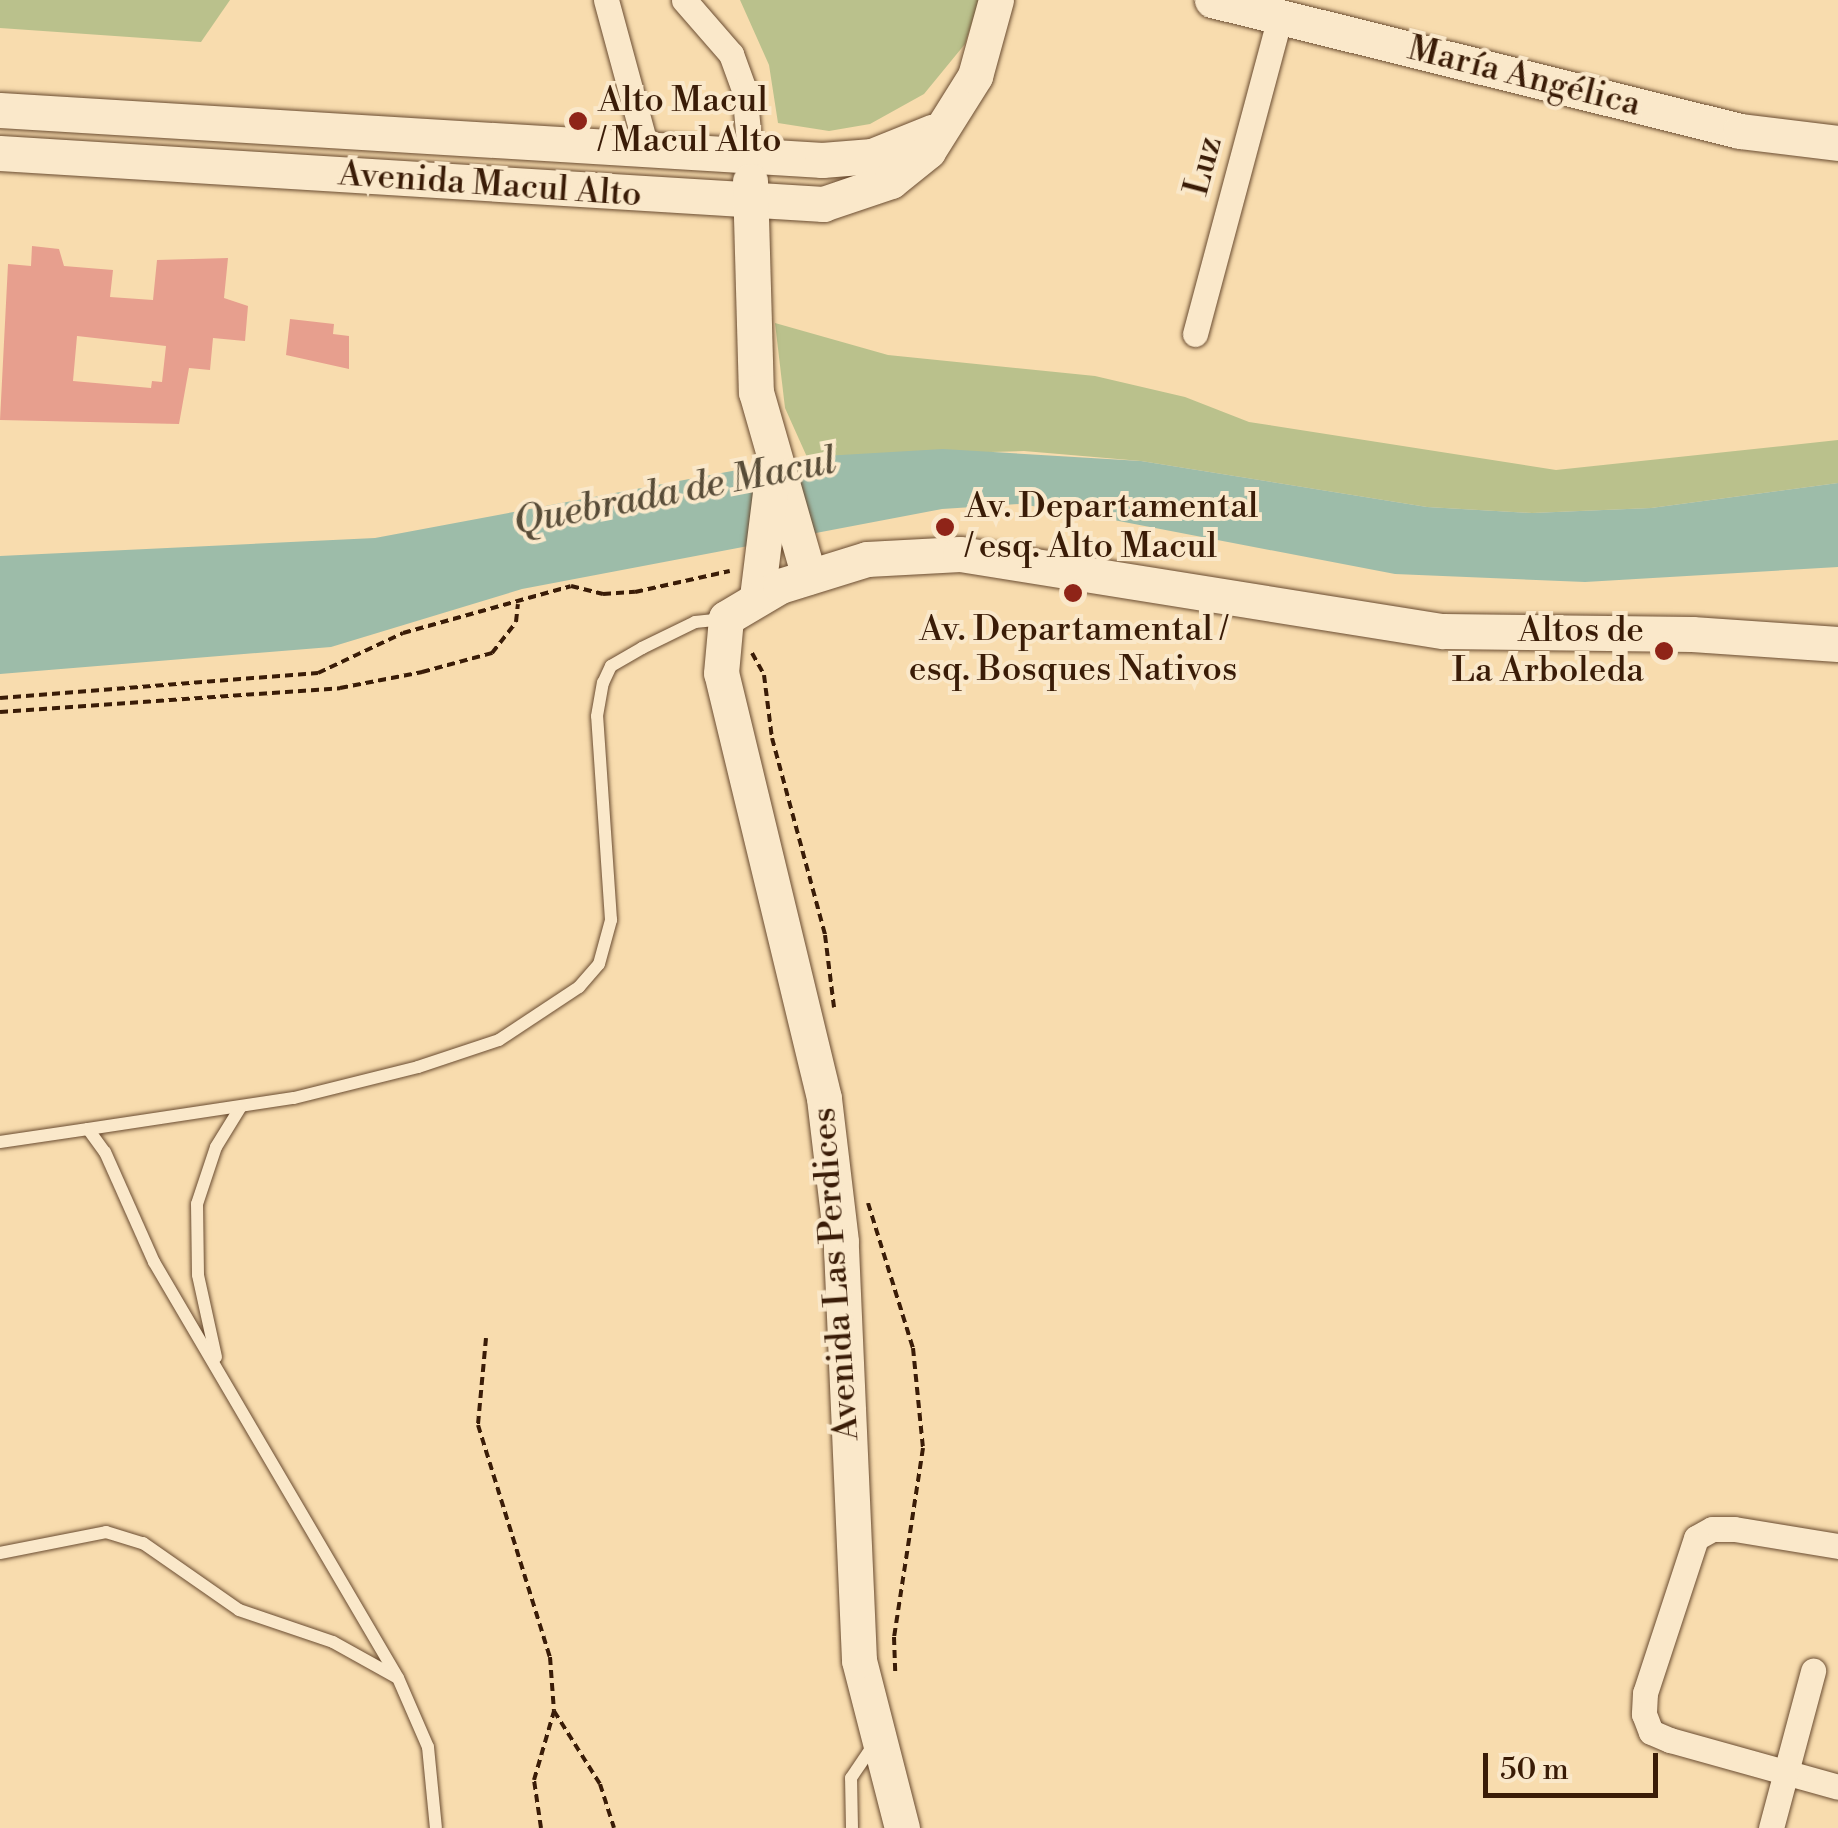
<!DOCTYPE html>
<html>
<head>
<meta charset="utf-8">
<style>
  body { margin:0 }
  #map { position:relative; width:1838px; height:1828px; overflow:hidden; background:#f8dcae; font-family:"Libre Bodoni",serif }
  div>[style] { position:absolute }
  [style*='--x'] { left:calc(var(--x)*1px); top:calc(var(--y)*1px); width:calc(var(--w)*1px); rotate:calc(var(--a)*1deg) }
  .green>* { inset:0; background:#bac18c }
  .water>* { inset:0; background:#9dbca9 }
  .building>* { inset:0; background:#e79f8e }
  .path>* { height:4px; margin-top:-2px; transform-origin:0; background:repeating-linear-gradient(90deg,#3a1c07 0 8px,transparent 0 13px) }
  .roads { filter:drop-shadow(0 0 2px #6a4c31) drop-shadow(0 0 2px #6a4c31) }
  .lane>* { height:12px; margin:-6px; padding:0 6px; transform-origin:6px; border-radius:6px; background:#fae8ca }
  .street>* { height:25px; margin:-12.5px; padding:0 12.5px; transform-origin:12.5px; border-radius:12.5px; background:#fae8ca }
  .secondary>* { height:35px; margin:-17.5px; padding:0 17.5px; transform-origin:17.5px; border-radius:17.5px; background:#fae8ca }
  .dots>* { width:28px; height:28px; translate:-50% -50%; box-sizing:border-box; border:5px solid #fae8ca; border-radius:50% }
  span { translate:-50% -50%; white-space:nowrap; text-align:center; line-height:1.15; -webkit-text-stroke:8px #fae8ca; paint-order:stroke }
  .street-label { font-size:35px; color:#3a1c07 }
  .poi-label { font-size:35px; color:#3a1c07 }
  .left { translate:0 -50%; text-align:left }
  .right { translate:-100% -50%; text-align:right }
  .water-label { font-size:38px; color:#584c38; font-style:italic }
  .scale { position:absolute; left:1483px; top:1753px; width:175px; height:45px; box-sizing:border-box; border:5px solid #3a1c07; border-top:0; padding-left:12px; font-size:30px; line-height:35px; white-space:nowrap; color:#3a1c07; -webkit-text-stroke:8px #fae8ca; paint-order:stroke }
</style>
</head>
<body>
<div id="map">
  <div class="green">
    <i style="clip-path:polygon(0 0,230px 0,201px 42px,0 28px)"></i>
    <i style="clip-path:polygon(740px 0,979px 0,965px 44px,924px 94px,870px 124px,829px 131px,778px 123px,769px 65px)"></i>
    <i style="clip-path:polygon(775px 323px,888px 355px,1095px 376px,1185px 397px,1249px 422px,1556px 470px,1838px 440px,1838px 483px,1651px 508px,1532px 513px,1427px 507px,1141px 461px,1024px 451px,807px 457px,785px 408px)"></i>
  </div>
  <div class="water">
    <i style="clip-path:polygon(943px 449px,1141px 461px,1427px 507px,1532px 513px,1651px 508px,1838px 483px,1838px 567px,1585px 582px,1395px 574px,1072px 512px,1019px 504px,942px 509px,522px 589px,331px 647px,0 674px,0 556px,375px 538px,807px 457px)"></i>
  </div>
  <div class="building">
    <i style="clip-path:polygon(evenodd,32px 246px,59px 249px,64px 266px,113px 270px,110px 297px,153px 300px,157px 260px,228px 258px,224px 298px,248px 306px,245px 341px,213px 338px,210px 370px,189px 368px,179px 424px,0 420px,8px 264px,31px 266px,32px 246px,77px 336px,166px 346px,162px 382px,152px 381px,151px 388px,73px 381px,77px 336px)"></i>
    <i style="clip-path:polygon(290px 319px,334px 324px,333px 334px,349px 336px,349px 369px,286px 355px)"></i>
  </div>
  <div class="path">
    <i style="--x:752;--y:653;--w:25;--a:61"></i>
    <i style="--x:764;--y:675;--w:64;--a:82.8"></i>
    <i style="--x:772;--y:738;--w:204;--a:74.9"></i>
    <i style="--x:825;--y:935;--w:73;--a:82.9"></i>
    <i style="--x:0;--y:698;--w:319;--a:-4.5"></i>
    <i style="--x:318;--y:673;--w:94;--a:-25.2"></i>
    <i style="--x:403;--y:633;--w:174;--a:-15.6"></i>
    <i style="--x:571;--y:586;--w:33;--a:14"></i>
    <i style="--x:603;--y:594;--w:32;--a:-4"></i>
    <i style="--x:635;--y:592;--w:97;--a:-12.5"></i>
    <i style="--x:0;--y:712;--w:341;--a:-4"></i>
    <i style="--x:340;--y:688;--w:84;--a:-11"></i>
    <i style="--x:422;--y:672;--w:73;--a:-15.2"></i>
    <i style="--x:492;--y:653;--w:39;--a:-52"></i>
    <i style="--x:516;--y:622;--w:18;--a:-84"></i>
    <i style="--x:868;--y:1203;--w:152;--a:72.8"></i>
    <i style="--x:913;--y:1348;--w:100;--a:84.3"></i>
    <i style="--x:923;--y:1448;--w:191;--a:98.7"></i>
    <i style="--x:894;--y:1637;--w:37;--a:88"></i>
    <i style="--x:486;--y:1338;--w:87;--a:95.3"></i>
    <i style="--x:478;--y:1425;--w:243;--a:72.8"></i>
    <i style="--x:550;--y:1657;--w:54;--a:85.8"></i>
    <i style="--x:554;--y:1711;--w:86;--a:57.8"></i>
    <i style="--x:600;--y:1784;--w:46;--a:72.3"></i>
    <i style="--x:541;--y:1828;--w:49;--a:-98.3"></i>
    <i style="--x:534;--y:1780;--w:72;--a:-73.8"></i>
  </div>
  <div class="roads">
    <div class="lane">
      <i style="--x:88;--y:1129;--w:208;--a:-8.6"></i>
      <i style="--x:294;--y:1098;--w:128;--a:-14"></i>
      <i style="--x:418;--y:1067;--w:85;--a:-18.4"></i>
      <i style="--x:499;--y:1040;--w:96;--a:-33.5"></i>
      <i style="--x:579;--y:987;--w:30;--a:-49"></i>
      <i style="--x:599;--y:964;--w:46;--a:-74.7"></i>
      <i style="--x:611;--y:920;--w:204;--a:-93.9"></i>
      <i style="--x:597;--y:716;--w:34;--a:-80"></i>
      <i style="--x:603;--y:683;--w:19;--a:-65"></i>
      <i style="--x:611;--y:666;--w:36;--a:-30"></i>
      <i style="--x:642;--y:648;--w:59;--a:-26.1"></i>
      <i style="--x:695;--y:622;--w:27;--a:-6"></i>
      <i style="--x:0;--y:1142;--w:89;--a:-8.4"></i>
      <i style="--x:88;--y:1129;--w:29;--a:54"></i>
      <i style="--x:105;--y:1152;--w:120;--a:66"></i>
      <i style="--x:154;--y:1262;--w:482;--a:59.6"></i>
      <i style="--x:398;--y:1678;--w:75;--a:66.5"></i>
      <i style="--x:428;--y:1747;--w:81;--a:84.4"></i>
      <i style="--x:216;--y:1357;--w:84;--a:-102.4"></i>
      <i style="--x:198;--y:1275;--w:71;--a:-90.8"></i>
      <i style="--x:197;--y:1204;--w:60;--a:-71.6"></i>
      <i style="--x:216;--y:1147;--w:46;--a:-58.4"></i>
      <i style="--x:0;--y:1553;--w:108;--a:-11.2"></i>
      <i style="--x:106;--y:1532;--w:39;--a:17"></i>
      <i style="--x:143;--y:1543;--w:117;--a:34.9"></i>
      <i style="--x:239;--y:1610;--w:99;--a:18.8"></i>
      <i style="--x:333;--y:1642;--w:72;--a:29.1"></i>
      <i style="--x:852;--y:1828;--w:50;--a:-91.1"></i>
      <i style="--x:851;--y:1778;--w:41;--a:-55.9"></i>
    </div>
    <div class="street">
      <i style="--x:606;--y:0;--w:152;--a:74.8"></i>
      <i style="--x:684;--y:0;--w:72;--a:49"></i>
      <i style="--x:731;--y:54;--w:37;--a:70"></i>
      <i style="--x:744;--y:89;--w:64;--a:84.6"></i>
      <i style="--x:1195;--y:334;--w:328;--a:-75"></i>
      <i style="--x:1838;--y:1546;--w:105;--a:-170.7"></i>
      <i style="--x:1734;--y:1529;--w:22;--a:180"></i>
      <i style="--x:1712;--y:1529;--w:18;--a:151"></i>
      <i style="--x:1696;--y:1538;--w:163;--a:108.2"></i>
      <i style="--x:1645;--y:1693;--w:21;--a:93"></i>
      <i style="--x:1644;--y:1714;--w:19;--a:69"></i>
      <i style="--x:1651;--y:1732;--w:21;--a:23"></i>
      <i style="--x:1670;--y:1740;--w:174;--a:15.6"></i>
      <i style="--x:1771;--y:1828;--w:163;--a:-75"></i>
    </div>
    <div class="secondary">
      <i style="--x:1212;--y:0;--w:544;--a:13.93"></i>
      <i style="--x:1740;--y:131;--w:99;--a:7"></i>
      <i style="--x:0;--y:110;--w:824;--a:3.48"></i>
      <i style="--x:822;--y:160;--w:50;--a:-4.6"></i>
      <i style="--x:872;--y:156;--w:65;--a:-21.8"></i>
      <i style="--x:0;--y:153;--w:825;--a:3.55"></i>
      <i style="--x:823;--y:204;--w:72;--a:-18.7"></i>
      <i style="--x:891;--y:181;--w:48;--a:-39"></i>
      <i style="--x:928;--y:151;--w:89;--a:-57.9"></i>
      <i style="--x:975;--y:76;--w:79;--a:-74.6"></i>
      <i style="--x:750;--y:181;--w:211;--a:88.4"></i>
      <i style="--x:756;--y:392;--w:192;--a:74"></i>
      <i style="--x:757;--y:597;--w:114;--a:-82.9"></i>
      <i style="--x:902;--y:1828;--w:173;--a:-104.4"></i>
      <i style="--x:859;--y:1660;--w:419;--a:-92.5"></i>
      <i style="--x:841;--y:1241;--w:144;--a:-96.8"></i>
      <i style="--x:824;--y:1098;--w:437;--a:-103.6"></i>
      <i style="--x:721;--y:673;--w:55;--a:-84.8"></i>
      <i style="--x:726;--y:618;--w:63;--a:-30.7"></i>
      <i style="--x:780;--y:586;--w:91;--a:-17.2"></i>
      <i style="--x:867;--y:559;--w:93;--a:-3.1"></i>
      <i style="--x:960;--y:554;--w:489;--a:9.1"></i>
      <i style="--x:1443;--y:631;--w:249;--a:0.7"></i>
      <i style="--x:1692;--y:634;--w:146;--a:3.9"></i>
    </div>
  </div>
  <div class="dots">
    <i style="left:578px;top:121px;background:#8f2418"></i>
    <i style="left:945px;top:527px;background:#8f2418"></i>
    <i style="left:1073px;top:593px;background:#8f2418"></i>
    <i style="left:1664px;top:651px;background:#8f2418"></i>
  </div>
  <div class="street-label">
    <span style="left:1524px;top:77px;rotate:14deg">María Angélica</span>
    <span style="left:1204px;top:166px;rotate:-75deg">Luz</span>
    <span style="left:490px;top:185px;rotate:4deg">Avenida Macul Alto</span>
    <span style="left:836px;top:1274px;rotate:-94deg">Avenida Las Perdices</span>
  </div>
  <div class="poi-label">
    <span class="left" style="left:598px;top:121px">Alto Macul<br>/ Macul Alto</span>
    <span class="left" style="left:965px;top:527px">Av. Departamental<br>/ esq. Alto Macul</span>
    <span style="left:1073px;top:650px">Av. Departamental /<br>esq. Bosques Nativos</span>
    <span class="right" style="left:1644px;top:651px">Altos de<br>La Arboleda</span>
  </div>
  <div class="water-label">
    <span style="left:675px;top:492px;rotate:-11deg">Quebrada de Macul</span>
  </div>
  <div class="scale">50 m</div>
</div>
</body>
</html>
